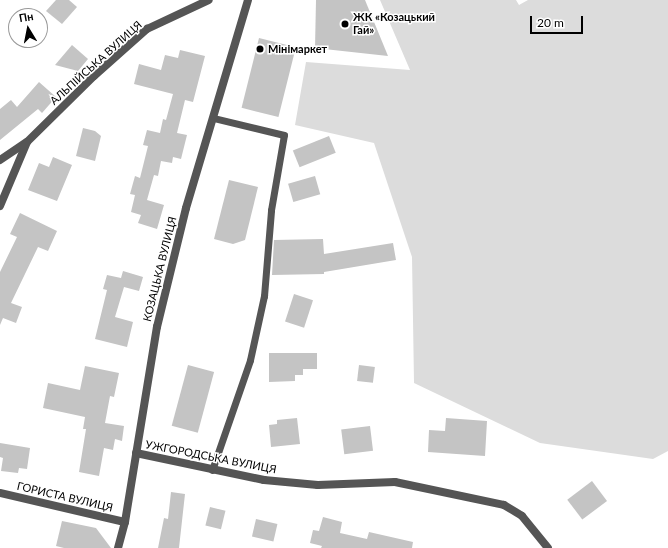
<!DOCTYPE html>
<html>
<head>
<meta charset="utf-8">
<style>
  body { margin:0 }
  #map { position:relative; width:668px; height:548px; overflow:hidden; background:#fff; font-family:Lato,sans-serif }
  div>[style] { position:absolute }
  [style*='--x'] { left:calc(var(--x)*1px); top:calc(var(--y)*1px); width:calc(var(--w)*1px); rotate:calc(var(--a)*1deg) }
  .green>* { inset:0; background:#dcdcdc }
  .building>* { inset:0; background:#c4c4c4; transform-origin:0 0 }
  .service>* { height:7px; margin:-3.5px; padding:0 3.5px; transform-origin:3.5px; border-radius:3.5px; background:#555 }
  .minor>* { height:8px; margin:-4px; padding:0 4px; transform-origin:4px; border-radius:4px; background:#555 }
  .dots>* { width:11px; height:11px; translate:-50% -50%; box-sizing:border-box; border:2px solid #fff; border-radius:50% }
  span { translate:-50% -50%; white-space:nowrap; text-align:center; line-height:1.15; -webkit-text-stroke:3px #fff; paint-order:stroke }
  .poi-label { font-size:11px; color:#000; font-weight:700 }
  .left { translate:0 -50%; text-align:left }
  .street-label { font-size:11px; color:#000 }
  .north { position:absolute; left:8px; top:8px; width:40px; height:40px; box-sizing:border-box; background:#fff; border:1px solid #999; border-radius:50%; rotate:350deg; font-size:11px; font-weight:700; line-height:16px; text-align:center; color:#000 }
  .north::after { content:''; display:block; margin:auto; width:14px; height:18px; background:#000; clip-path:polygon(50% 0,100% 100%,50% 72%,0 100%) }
  .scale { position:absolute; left:530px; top:16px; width:53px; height:18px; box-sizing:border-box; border:2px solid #000; border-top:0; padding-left:5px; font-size:12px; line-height:14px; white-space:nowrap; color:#000; -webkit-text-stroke:3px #fff; paint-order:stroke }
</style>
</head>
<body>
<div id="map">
  <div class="green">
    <i style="clip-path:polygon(380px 0,516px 0,519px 5px,528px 0,668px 0,668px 451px,653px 459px,540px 443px,414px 383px,412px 257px,374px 143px,295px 125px,306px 62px,410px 70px)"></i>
  </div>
  <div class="building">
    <i style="clip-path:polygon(56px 0,69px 0,77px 7px,62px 24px,46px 11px)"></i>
    <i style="clip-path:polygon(316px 0,365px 0,388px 56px,315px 48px)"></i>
    <i style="left:259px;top:38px;width:38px;height:72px;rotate:14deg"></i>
    <i style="clip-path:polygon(72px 45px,88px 59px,78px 71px,55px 65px)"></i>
    <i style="clip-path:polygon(180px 50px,205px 56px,193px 102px,185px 100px,177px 133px,187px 135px,181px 159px,173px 157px,172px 163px,161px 161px,158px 176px,154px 175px,147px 200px,164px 205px,157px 229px,138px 223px,141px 215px,131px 212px,135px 195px,130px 194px,135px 176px,140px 178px,148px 146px,143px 145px,147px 130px,160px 133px,163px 119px,166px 120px,173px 94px,134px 84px,139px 64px,161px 70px,165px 55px,178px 58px)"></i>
    <i style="clip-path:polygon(39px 82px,56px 97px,42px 113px,38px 109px,0 140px,0 109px,11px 100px,17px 107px)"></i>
    <i style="clip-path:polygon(83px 128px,95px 131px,101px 136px,95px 161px,76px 156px)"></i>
    <i style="left:329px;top:136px;width:18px;height:39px;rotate:68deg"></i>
    <i style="clip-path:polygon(53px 157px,72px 165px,57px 201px,28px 190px,39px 163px,49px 167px)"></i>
    <i style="left:315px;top:176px;width:19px;height:28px;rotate:74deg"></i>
    <i style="clip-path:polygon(229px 180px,258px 187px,245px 240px,233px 244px,214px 239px)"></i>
    <i style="clip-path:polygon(20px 213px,57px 231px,48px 251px,38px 247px,11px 303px,22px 307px,16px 323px,3px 318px,0 325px,0 272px,17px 237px,10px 234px)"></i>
    <i style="clip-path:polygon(323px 239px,324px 254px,393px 243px,396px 260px,324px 272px,324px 274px,272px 275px,274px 240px)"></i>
    <i style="clip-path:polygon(123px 271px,143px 277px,139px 291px,124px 287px,115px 317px,133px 322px,127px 347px,95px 339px,107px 290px,103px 289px,107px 275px,121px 278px)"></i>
    <i style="left:294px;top:294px;width:20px;height:29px;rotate:18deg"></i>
    <i style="clip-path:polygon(269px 353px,317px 353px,317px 369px,303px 369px,303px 375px,295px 375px,295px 381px,269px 382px)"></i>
    <i style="left:188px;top:365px;width:27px;height:63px;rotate:15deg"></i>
    <i style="left:359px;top:365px;width:16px;height:16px;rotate:7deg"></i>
    <i style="clip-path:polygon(85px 366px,119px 373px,114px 397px,110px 396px,105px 423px,124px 426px,122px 441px,115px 439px,113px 450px,104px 448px,99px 476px,79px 472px,86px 429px,83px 429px,85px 417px,43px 408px,48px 383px,80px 390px)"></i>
    <i style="clip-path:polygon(297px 418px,300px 444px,271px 447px,269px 425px,277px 424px,277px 420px)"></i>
    <i style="clip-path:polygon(446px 418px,487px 421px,485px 456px,428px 452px,429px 430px,445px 431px)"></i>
    <i style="left:370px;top:426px;width:25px;height:29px;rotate:83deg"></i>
    <i style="clip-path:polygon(0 443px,30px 448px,27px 469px,19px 468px,18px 473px,1px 471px,3px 458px,0 457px)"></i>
    <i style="left:592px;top:481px;width:25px;height:31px;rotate:53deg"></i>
    <i style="clip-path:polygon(171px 492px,185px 494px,179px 548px,158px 548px,164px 518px,168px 519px)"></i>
    <i style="left:210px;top:507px;width:16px;height:19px;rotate:14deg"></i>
    <i style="clip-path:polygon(323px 517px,342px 522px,340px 533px,367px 539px,369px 532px,413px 542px,412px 548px,321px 548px,322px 546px,310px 543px,313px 530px,319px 531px)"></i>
    <i style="left:256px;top:519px;width:22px;height:18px;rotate:13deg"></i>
    <i style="clip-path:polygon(62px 521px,96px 528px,111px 548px,64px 548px,56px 546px)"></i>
  </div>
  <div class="service">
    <i style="--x:212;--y:470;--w:116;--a:-70.9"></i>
    <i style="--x:250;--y:360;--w:66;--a:-77.7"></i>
    <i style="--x:264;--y:296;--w:86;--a:-85.3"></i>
    <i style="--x:271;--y:210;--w:76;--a:-80.2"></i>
    <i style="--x:284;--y:135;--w:73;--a:-166.5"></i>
  </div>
  <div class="minor">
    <i style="--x:0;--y:160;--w:32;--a:-34"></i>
    <i style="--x:27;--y:142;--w:94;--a:-44.6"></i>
    <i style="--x:94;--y:76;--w:71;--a:-41.6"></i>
    <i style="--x:147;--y:29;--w:68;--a:-25.1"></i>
    <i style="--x:0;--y:206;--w:69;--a:-67.1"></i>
    <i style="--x:136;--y:453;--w:131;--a:11.9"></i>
    <i style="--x:264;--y:480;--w:54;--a:5.3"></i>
    <i style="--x:318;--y:485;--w:77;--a:-2.2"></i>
    <i style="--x:395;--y:482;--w:111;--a:11.9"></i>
    <i style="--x:504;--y:505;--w:21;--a:31"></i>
    <i style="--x:522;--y:516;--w:41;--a:50.9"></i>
    <i style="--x:0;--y:493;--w:128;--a:13.1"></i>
    <i style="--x:118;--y:548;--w:27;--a:-75"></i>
    <i style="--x:125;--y:522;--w:198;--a:-80.7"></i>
    <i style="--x:157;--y:327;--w:122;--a:-76.3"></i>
    <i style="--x:186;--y:208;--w:217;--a:-73.4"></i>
  </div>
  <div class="dots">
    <i style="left:345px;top:24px;background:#000"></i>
    <i style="left:260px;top:49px;background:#000"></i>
  </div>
  <div class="poi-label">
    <span class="left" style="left:353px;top:24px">ЖК «Козацький<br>Гай»</span>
    <span class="left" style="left:268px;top:49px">Мінімаркет</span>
  </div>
  <div class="street-label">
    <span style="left:96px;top:63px;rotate:-42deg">АЛЬПІЙСЬКА ВУЛИЦЯ</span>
    <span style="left:160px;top:269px;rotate:-76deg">КОЗАЦЬКА ВУЛИЦЯ</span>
    <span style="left:211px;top:457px;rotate:11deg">УЖГОРОДСЬКА ВУЛИЦЯ</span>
    <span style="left:65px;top:497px;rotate:13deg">ГОРИСТА ВУЛИЦЯ</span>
  </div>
  <div class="north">Пн</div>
  <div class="scale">20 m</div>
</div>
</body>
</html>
